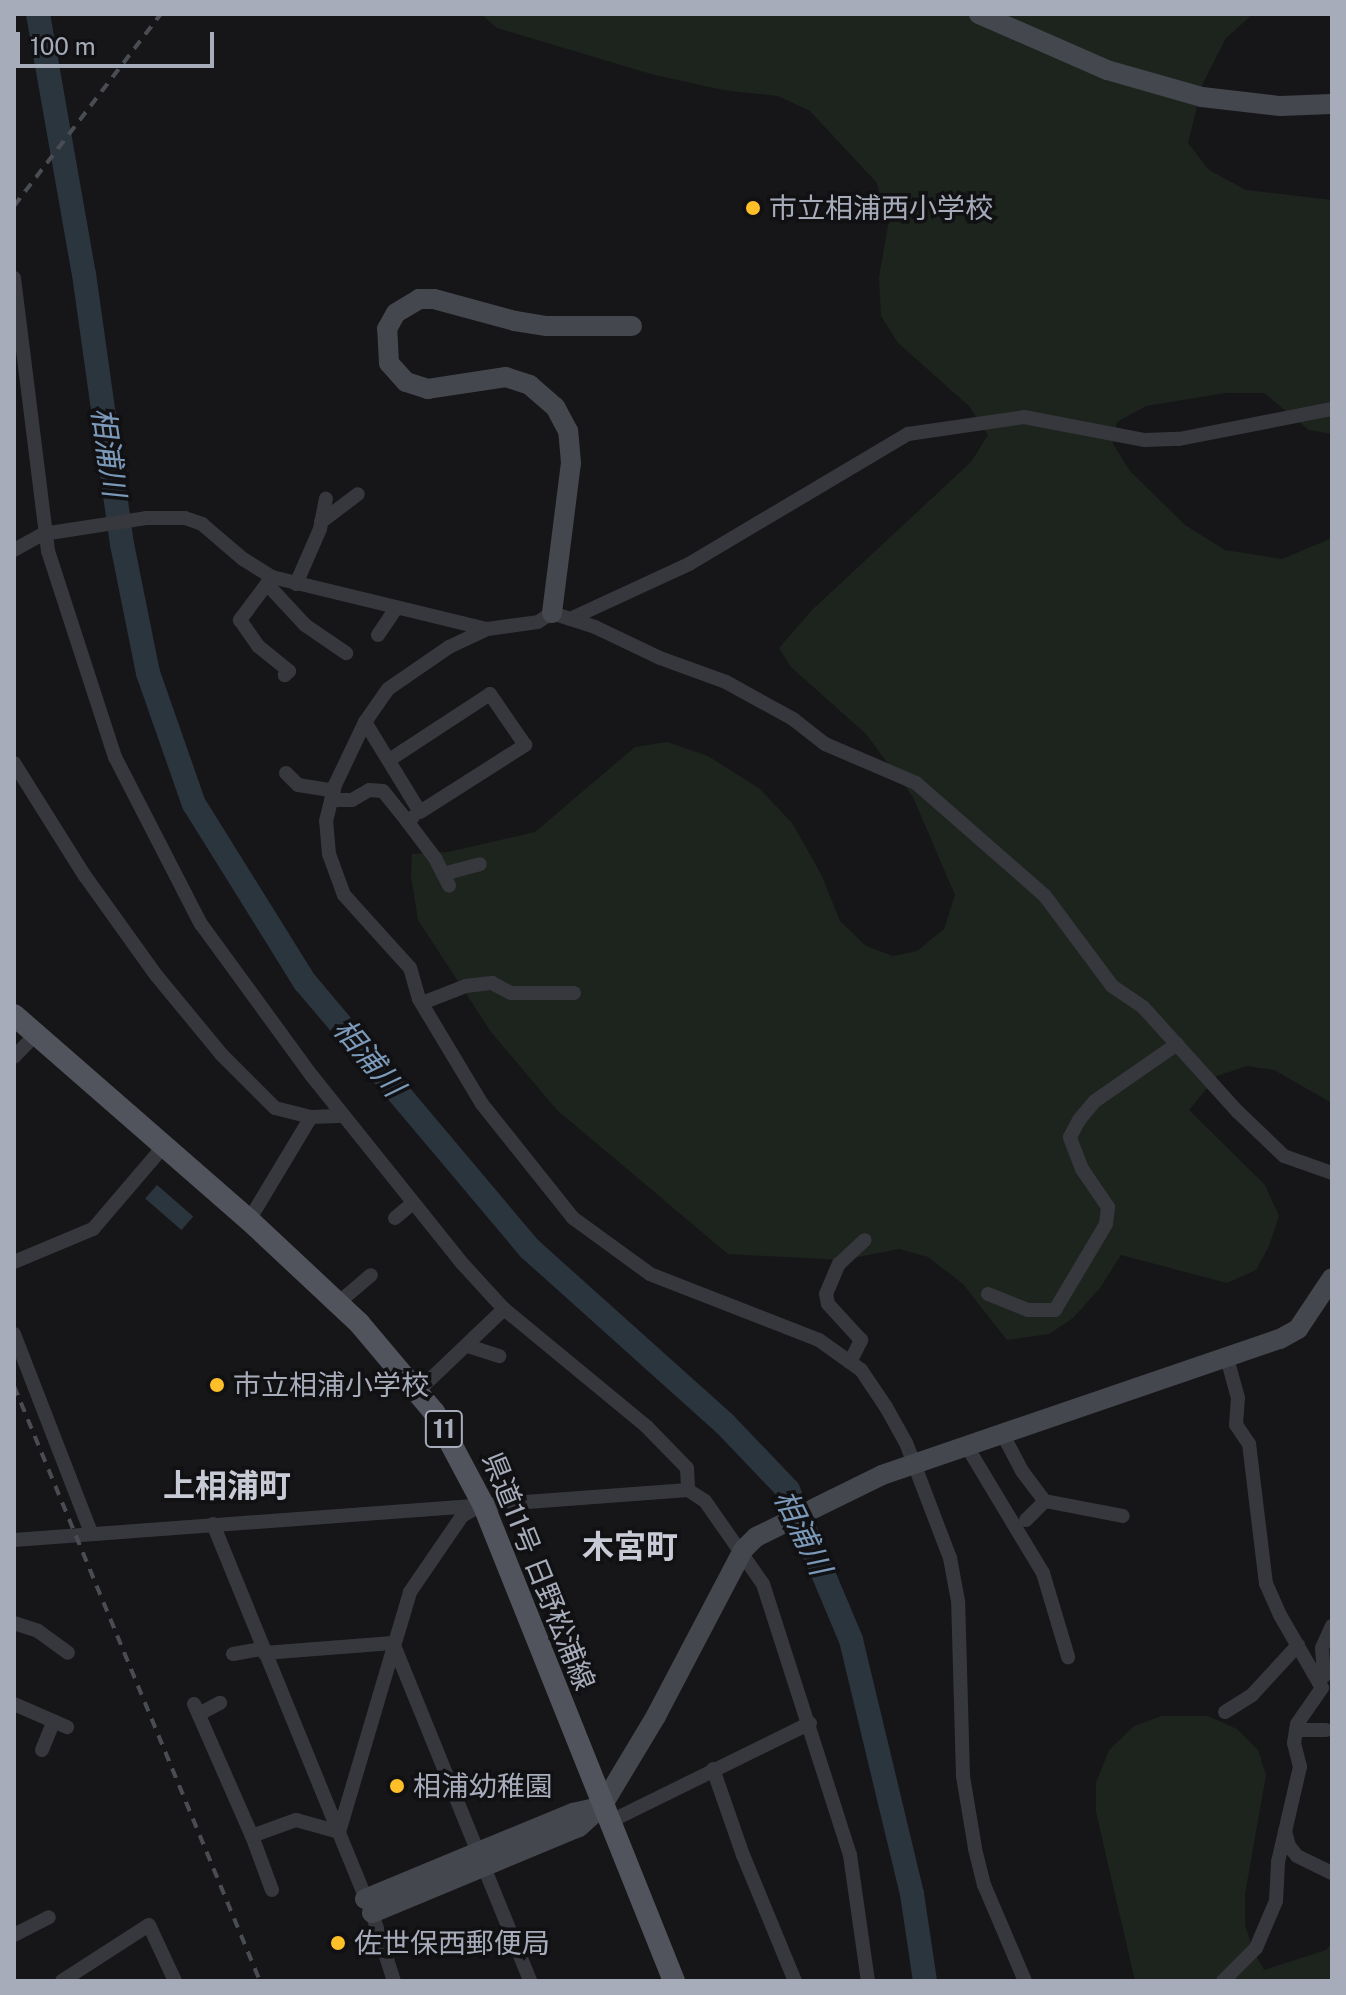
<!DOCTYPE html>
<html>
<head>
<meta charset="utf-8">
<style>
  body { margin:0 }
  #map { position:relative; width:1346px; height:1995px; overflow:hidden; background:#161619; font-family:"Public Sans","Noto Sans JP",sans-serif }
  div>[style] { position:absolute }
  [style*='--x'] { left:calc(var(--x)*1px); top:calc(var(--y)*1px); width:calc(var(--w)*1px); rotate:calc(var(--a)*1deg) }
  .green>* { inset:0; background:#1c241d }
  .water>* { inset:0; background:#2b353e; transform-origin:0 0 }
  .river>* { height:24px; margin:-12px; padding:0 12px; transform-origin:12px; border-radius:12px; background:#2b353e }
  .street>* { height:14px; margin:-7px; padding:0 7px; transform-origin:7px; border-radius:7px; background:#37383e }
  .secondary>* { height:20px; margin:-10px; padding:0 10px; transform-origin:10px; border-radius:10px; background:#45474e }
  .primary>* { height:22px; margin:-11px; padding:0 11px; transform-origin:11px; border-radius:11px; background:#52545d }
  .rail>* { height:4px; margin-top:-2px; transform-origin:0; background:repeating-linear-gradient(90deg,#4a4c53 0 10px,transparent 0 18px) }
  .dots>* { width:22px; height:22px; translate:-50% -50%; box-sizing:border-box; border:4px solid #111114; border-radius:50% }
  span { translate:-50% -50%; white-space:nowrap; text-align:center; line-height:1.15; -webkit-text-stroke:7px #111114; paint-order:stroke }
  .shield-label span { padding:2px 6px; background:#111114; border:2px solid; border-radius:6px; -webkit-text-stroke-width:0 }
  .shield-label { font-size:26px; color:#a7acba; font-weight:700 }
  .poi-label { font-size:28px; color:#a7acba }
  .left { translate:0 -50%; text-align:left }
  .street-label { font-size:28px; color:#a7acba }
  .water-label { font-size:30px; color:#7b99b8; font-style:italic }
  .quarter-label { font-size:32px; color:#c8cbd5; font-weight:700 }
  .frame { position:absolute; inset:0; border:16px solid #a7acba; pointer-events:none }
  .scale { position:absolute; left:16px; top:32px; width:198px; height:36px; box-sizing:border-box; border:4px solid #a7acba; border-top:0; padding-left:10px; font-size:24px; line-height:28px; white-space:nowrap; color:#a7acba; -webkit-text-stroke:6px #111114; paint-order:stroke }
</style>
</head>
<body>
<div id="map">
  <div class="green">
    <i style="clip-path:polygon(481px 14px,1253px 14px,1226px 38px,1203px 83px,1188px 143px,1209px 170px,1246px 190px,1332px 200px,1332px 434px,1309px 430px,1264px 393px,1226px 393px,1146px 406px,1117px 422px,1113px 444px,1130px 471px,1185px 525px,1225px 550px,1282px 559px,1332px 538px,1332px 1103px,1274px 1070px,1247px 1066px,1217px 1076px,1189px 1110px,1265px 1185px,1279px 1216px,1269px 1246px,1256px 1270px,1227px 1283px,1121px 1255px,1100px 1288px,1073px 1318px,1049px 1334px,1007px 1340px,963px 1284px,928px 1257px,899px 1249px,843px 1260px,728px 1254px,557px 1110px,491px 1032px,418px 920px,411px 876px,412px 854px,448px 852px,535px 832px,635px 747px,667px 742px,708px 756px,760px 789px,792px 823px,821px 874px,840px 921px,866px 946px,893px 956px,917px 951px,944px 929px,955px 895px,913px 797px,866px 734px,791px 667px,779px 648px,812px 610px,971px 462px,988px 435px,969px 406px,898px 343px,881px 316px,879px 277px,888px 226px,877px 183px,810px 111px,778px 96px,723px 90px,651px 74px,497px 28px)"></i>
    <i style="clip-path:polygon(1161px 1716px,1208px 1716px,1237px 1729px,1258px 1750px,1266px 1775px,1245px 1894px,1245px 1925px,1253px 1950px,1264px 1970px,1326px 1950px,1332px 1943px,1332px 1981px,1135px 1981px,1096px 1812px,1096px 1783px,1109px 1750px,1134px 1726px)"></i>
  </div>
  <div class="water">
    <i style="left:157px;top:1185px;width:48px;height:18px;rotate:41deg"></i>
  </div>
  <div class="river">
    <i style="--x:38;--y:14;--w:264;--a:80"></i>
    <i style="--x:84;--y:274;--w:273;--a:82"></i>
    <i style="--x:122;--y:544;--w:132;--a:78.6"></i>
    <i style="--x:148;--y:673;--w:139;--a:70.7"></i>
    <i style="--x:194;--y:804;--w:210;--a:58.1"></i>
    <i style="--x:305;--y:982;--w:349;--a:49.9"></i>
    <i style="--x:530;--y:1249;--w:262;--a:41.9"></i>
    <i style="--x:725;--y:1424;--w:91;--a:46.3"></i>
    <i style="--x:788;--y:1490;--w:163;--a:67.2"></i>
    <i style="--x:851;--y:1640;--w:261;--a:76.5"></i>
    <i style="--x:912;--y:1894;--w:88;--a:81.5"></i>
  </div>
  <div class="street">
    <i style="--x:14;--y:278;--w:275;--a:82.9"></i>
    <i style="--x:48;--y:551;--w:217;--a:72"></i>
    <i style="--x:115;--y:757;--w:188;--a:62.8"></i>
    <i style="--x:201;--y:924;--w:188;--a:53.9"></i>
    <i style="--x:312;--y:1076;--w:237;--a:51.3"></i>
    <i style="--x:460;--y:1261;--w:65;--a:47.5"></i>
    <i style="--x:504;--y:1309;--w:185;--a:39.5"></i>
    <i style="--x:647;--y:1427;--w:57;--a:45.7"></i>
    <i style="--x:687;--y:1468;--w:22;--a:87"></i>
    <i style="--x:321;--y:522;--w:46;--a:-37.1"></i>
    <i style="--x:14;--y:550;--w:33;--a:-29"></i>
    <i style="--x:43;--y:534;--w:104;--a:-8.8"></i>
    <i style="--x:146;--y:518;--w:39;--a:0"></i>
    <i style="--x:185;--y:518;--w:18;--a:19"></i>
    <i style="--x:202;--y:524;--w:54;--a:40.5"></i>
    <i style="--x:243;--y:559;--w:34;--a:32"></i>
    <i style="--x:272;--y:577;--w:221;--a:13.6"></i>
    <i style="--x:272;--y:577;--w:54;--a:126.7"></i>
    <i style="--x:240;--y:620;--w:32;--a:55"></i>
    <i style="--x:258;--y:646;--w:40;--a:39"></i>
    <i style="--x:289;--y:671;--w:6;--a:135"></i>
    <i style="--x:267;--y:584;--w:56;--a:47.2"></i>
    <i style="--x:305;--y:625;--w:50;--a:34.3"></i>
    <i style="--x:296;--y:584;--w:60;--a:-66.4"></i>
    <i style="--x:320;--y:529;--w:31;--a:-79"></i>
    <i style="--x:570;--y:619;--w:131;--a:-24.8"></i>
    <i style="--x:689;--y:564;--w:255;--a:-30.7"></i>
    <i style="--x:908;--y:434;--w:117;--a:-8.3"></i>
    <i style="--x:1024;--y:417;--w:123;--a:10.8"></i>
    <i style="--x:1145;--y:440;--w:34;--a:-2"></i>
    <i style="--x:1179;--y:439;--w:156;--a:-11.1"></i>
    <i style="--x:378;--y:635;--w:32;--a:-56"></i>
    <i style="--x:365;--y:722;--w:105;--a:58.6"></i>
    <i style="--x:420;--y:812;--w:125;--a:-32.5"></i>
    <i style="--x:525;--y:745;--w:62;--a:-124.5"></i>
    <i style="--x:490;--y:694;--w:121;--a:146.8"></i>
    <i style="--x:14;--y:763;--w:133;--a:57.9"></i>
    <i style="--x:85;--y:876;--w:122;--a:54.4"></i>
    <i style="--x:156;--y:975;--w:104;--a:50.5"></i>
    <i style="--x:222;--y:1055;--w:75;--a:45"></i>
    <i style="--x:275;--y:1108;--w:37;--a:14"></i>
    <i style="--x:311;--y:1117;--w:120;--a:121"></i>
    <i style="--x:286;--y:773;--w:17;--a:45"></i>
    <i style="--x:298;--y:785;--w:36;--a:9"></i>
    <i style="--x:331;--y:800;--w:21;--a:0"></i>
    <i style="--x:352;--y:800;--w:20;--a:-30"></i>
    <i style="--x:369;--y:790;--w:14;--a:4"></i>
    <i style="--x:383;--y:791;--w:38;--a:51"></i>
    <i style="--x:413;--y:817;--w:7;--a:146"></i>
    <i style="--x:407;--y:821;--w:46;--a:52.9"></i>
    <i style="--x:435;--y:858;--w:31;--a:63"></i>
    <i style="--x:443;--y:874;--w:38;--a:-15"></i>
    <i style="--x:422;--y:1003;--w:47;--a:-21.1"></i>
    <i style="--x:466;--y:986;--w:26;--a:-7"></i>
    <i style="--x:492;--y:983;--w:21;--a:28"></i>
    <i style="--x:511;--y:993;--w:63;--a:0"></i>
    <i style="--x:14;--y:1057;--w:32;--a:-46"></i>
    <i style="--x:311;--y:1117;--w:33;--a:-2"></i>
    <i style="--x:395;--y:1218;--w:23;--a:-40"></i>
    <i style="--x:14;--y:1262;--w:86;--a:-22.7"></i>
    <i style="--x:93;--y:1229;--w:109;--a:-49.5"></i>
    <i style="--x:988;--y:1294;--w:43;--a:21.8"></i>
    <i style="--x:1028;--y:1310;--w:27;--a:0"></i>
    <i style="--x:1055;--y:1310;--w:100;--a:-59.3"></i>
    <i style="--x:1106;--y:1224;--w:17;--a:-83"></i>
    <i style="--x:1108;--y:1207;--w:46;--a:-124.4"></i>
    <i style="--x:1082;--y:1169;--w:34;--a:-111"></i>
    <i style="--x:1070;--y:1137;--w:19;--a:-62"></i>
    <i style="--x:1079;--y:1120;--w:25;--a:-50"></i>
    <i style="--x:1095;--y:1101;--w:100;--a:-34.8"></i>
    <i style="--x:338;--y:1303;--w:43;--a:-40.3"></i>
    <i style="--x:14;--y:1334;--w:213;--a:68.8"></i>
    <i style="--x:468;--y:1346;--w:33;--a:18"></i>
    <i style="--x:850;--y:1362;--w:25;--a:-63"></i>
    <i style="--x:861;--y:1340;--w:49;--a:-132.5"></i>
    <i style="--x:828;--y:1304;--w:10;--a:-101"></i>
    <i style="--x:826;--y:1294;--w:33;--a:-67"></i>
    <i style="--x:839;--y:1264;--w:35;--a:-43"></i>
    <i style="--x:418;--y:1391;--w:119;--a:-43.6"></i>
    <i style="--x:1002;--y:1433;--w:43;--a:62.2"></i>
    <i style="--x:1022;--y:1471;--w:38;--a:53"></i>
    <i style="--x:1045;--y:1501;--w:79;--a:10.9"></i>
    <i style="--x:966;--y:1445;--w:149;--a:59"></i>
    <i style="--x:1043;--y:1573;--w:88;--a:73.4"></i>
    <i style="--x:1026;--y:1520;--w:27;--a:-45"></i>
    <i style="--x:213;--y:1524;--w:420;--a:67.8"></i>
    <i style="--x:372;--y:1913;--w:71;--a:72.1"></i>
    <i style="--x:14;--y:1540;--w:676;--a:-4.24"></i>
    <i style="--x:688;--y:1490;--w:20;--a:33"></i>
    <i style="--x:705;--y:1501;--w:101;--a:55.1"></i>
    <i style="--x:763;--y:1584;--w:285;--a:72.2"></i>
    <i style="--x:850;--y:1855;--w:127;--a:81.9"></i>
    <i style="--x:14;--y:1623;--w:25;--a:18"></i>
    <i style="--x:38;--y:1631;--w:37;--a:36"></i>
    <i style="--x:393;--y:1643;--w:365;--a:67.9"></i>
    <i style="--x:264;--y:1653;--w:129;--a:-4.4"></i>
    <i style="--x:233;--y:1654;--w:29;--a:-10"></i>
    <i style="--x:1317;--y:1677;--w:7;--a:-8"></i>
    <i style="--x:1324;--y:1676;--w:28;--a:-94"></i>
    <i style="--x:1322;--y:1648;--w:24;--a:-66"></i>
    <i style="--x:14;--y:1704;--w:58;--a:23.5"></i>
    <i style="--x:194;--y:1704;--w:144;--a:66.3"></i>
    <i style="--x:1225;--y:1712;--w:32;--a:-32"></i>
    <i style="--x:1252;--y:1695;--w:68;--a:-47.4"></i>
    <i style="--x:199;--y:1714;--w:24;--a:-28"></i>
    <i style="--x:1296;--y:1730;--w:30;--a:0"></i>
    <i style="--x:42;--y:1750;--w:31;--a:-68"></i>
    <i style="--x:713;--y:1769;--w:91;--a:70.8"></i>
    <i style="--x:743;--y:1855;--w:136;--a:67.6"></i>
    <i style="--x:609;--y:1822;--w:224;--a:-26.2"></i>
    <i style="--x:1285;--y:1831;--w:16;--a:75"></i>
    <i style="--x:1289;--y:1846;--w:13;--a:51"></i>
    <i style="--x:1297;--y:1856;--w:39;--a:26"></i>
    <i style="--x:339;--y:1832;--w:250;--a:-73.5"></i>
    <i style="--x:410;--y:1592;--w:92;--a:-55.6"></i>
    <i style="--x:462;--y:1516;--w:20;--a:-30"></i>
    <i style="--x:272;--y:1890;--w:58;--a:-110.3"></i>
    <i style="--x:252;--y:1836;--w:47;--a:-20"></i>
    <i style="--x:296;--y:1820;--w:45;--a:15.6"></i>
    <i style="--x:14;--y:1935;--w:39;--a:-27"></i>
    <i style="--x:62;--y:1981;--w:103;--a:-32.8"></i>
    <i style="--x:149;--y:1925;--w:62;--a:65.1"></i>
    <i style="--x:1025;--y:1981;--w:104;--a:-113.1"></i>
    <i style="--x:984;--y:1885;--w:38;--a:-104"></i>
    <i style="--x:975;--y:1848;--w:73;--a:-99.5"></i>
    <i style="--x:963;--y:1776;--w:175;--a:-91.6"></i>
    <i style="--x:958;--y:1601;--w:44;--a:-100.5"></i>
    <i style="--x:950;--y:1558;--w:123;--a:-110.9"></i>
    <i style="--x:906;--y:1443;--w:41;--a:-119.1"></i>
    <i style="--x:886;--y:1407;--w:45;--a:-124"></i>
    <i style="--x:861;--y:1370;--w:52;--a:-144.5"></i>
    <i style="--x:819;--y:1340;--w:181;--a:-158.7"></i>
    <i style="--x:650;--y:1274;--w:95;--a:-144"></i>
    <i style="--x:573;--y:1218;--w:146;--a:-128.6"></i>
    <i style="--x:482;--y:1104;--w:122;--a:-121"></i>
    <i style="--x:419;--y:999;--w:32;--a:-106"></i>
    <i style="--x:410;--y:968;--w:98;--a:-132.1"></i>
    <i style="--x:344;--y:895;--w:44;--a:-110.1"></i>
    <i style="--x:329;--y:854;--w:33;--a:-95"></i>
    <i style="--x:326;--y:821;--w:37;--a:-76"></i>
    <i style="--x:335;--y:785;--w:70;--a:-64.5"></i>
    <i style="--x:365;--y:722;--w:40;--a:-55.1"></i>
    <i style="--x:388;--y:689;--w:74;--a:-34.5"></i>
    <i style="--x:449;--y:647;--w:42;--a:-25.3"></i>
    <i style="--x:487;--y:629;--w:51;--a:-7.8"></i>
    <i style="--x:538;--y:622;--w:17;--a:-33"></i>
    <i style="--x:552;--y:613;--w:45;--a:18"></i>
    <i style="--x:595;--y:627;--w:72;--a:25.5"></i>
    <i style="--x:660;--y:658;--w:70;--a:20"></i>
    <i style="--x:726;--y:682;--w:77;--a:28.9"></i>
    <i style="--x:793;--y:719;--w:41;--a:38"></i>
    <i style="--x:825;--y:744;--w:99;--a:23.2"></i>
    <i style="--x:916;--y:783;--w:171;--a:41.2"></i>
    <i style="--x:1045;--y:896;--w:112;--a:53.3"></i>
    <i style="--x:1112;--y:986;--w:37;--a:34"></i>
    <i style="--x:1143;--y:1007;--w:142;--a:47.9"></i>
    <i style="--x:1238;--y:1112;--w:64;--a:43.7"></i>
    <i style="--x:1284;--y:1156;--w:51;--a:19.5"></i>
    <i style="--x:1223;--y:1981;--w:47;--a:-45"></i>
    <i style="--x:1256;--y:1948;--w:51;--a:-66.9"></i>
    <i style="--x:1276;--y:1901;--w:39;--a:-87"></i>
    <i style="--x:1278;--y:1862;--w:98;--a:-77"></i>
    <i style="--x:1300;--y:1767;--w:25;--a:-104"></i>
    <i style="--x:1294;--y:1743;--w:19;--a:-81"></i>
    <i style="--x:1297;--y:1724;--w:44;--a:-55.2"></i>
    <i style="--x:1322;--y:1688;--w:84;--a:-119.9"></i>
    <i style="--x:1280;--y:1615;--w:34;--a:-114"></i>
    <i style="--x:1266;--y:1584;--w:141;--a:-96.9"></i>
    <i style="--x:1249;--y:1444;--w:23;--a:-124"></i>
    <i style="--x:1236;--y:1425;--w:27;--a:-86"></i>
    <i style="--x:1238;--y:1398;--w:41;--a:-105.4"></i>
  </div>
  <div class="secondary">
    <i style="--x:979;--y:14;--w:140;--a:23.6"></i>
    <i style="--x:1107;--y:70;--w:99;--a:15.9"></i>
    <i style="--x:1202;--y:97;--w:79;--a:6.6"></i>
    <i style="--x:1280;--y:106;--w:52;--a:-2.2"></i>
    <i style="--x:552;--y:613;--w:151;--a:-82.8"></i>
    <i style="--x:571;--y:463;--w:32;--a:-95"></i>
    <i style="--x:568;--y:431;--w:27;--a:-118"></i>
    <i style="--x:555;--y:407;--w:33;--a:-139"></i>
    <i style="--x:530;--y:385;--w:25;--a:-162"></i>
    <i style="--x:506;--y:377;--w:79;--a:171.3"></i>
    <i style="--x:428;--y:389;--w:23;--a:-162"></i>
    <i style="--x:406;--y:382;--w:25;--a:-132"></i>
    <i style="--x:389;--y:363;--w:34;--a:-93"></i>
    <i style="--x:387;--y:329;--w:18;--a:-61"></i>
    <i style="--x:396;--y:313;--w:27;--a:-31"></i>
    <i style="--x:419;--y:299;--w:15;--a:0"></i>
    <i style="--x:434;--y:299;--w:84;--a:15.2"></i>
    <i style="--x:515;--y:321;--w:32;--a:9"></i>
    <i style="--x:547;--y:326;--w:85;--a:0"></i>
    <i style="--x:365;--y:1899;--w:225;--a:-22.5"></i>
    <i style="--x:573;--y:1813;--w:26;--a:-13"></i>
    <i style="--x:372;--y:1913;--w:224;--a:-22.6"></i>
    <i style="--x:579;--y:1827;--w:31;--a:-42"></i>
    <i style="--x:602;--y:1806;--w:105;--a:-59"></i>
    <i style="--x:656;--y:1716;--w:187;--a:-62.3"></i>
    <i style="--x:743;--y:1550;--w:18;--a:-45"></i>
    <i style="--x:756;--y:1537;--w:140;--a:-26.2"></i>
    <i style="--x:882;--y:1475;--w:421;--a:-18.9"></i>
    <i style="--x:1280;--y:1339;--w:21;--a:-29"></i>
    <i style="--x:1298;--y:1329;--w:61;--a:-56.3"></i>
  </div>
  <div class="primary">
    <i style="--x:14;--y:1015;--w:312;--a:41.1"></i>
    <i style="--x:249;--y:1220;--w:151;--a:43.1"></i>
    <i style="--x:359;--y:1323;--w:116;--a:49.9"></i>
    <i style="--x:434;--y:1412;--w:104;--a:62"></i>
    <i style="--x:483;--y:1504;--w:514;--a:68.18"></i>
  </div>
  <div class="rail">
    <i style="--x:14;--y:206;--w:242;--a:-52.6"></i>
    <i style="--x:14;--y:1386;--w:644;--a:67.54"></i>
  </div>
  <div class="dots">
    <i style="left:753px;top:208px;background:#ffbf28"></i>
    <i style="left:217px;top:1385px;background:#ffbf28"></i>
    <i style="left:397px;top:1786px;background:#ffbf28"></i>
    <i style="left:338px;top:1943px;background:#ffbf28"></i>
  </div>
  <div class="shield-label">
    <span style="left:444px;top:1429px">11</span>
  </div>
  <div class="poi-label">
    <span class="left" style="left:769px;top:208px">市立相浦西小学校</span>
    <span class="left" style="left:233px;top:1385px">市立相浦小学校</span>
    <span class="left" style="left:413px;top:1786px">相浦幼稚園</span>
    <span class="left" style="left:354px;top:1943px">佐世保西郵便局</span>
  </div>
  <div class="street-label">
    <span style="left:539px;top:1571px;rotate:68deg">県道11号 日野松浦線</span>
  </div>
  <div class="water-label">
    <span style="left:109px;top:452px;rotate:82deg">相浦川</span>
    <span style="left:369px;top:1057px;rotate:50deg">相浦川</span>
    <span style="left:803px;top:1532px;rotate:64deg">相浦川</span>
  </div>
  <div class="quarter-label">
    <span style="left:227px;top:1486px">上相浦町</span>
    <span style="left:630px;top:1547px">木宮町</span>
  </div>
  <div class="frame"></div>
  <div class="scale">100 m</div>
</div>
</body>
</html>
